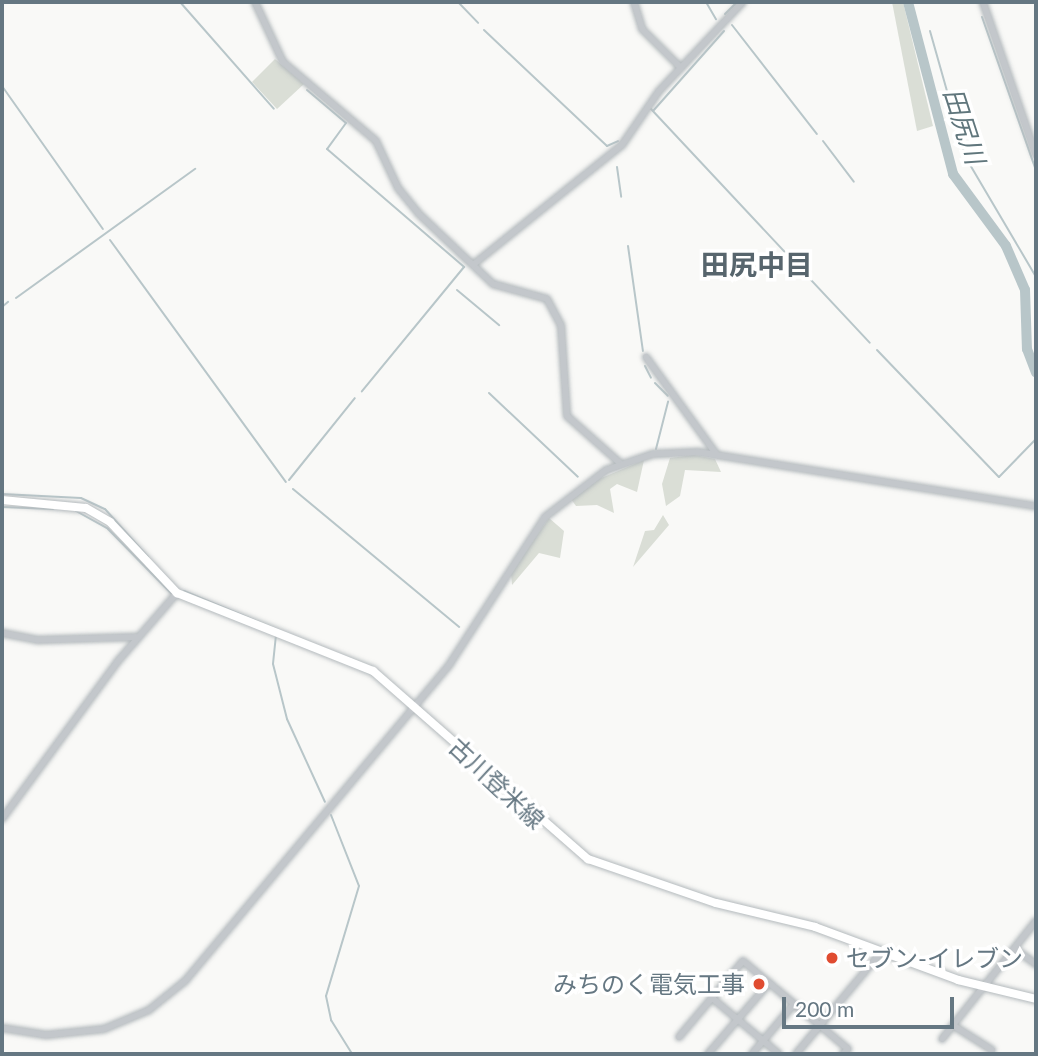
<!DOCTYPE html>
<html>
<head>
<meta charset="utf-8">
<style>
  body { margin:0 }
  #map { position:relative; width:1038px; height:1056px; overflow:hidden; background:#f9f9f7; font-family:Lato,"Noto Sans JP",sans-serif }
  div>[style] { position:absolute }
  [style*='--x'] { left:calc(var(--x)*1px); top:calc(var(--y)*1px); width:calc(var(--w)*1px); rotate:calc(var(--a)*1deg) }
  .green>* { inset:0; background:#daded6 }
  .stream>* { height:2px; margin:-1px; padding:0 1px; transform-origin:1px; border-radius:1px; background:#b8c6c9 }
  .river>* { height:10px; margin:-5px; padding:0 5px; transform-origin:5px; border-radius:5px; background:#b8c6c9 }
  .roads { filter:drop-shadow(0 0 2px #b4babd) drop-shadow(0 0 2px #b4babd) }
  .minor>* { height:6px; margin:-3px; padding:0 3px; transform-origin:3px; border-radius:3px; background:#c3c7cb }
  .major>* { height:8px; margin:-4px; padding:0 4px; transform-origin:4px; border-radius:4px; background:#fff }
  .dots>* { width:19px; height:19px; translate:-50% -50%; box-sizing:border-box; border:4px solid #fff; border-radius:50% }
  span { translate:-50% -50%; white-space:nowrap; text-align:center; line-height:1.15; -webkit-text-stroke:7px #fff; paint-order:stroke }
  .street-label { font-size:24px; color:#657782 }
  .poi-label { font-size:24px; color:#657782 }
  .left { translate:0 -50%; text-align:left }
  .right { translate:-100% -50%; text-align:right }
  .water-label { font-size:26px; color:#60767c; font-style:italic }
  .quarter-label { font-size:28px; color:#57656d; font-weight:700 }
  .frame { position:absolute; inset:0; border:4px solid #657782; pointer-events:none }
  .scale { position:absolute; left:782px; top:997px; width:172px; height:32px; box-sizing:border-box; border:4px solid #657782; border-top:0; padding-left:9px; font-size:21px; line-height:24px; white-space:nowrap; color:#657782; -webkit-text-stroke:5px #fff; paint-order:stroke }
</style>
</head>
<body>
<div id="map">
  <div class="green">
    <i style="clip-path:polygon(892px 2px,903px 2px,933px 126px,917px 131px)"></i>
    <i style="clip-path:polygon(275px 59px,304px 84px,277px 109px,252px 82px)"></i>
    <i style="clip-path:polygon(694px 455px,715px 459px,721px 472px,685px 470px,680px 496px,666px 506px,662px 484px,670px 458px)"></i>
    <i style="clip-path:polygon(644px 460px,637px 492px,617px 484px,610px 489px,614px 513px,597px 505px,576px 506px,571px 499px,592px 482px)"></i>
    <i style="clip-path:polygon(663px 515px,669px 525px,633px 567px,645px 531px,654px 530px)"></i>
    <i style="clip-path:polygon(549px 518px,564px 531px,560px 558px,539px 553px,512px 585px,511px 573px)"></i>
  </div>
  <div class="stream">
    <i style="--x:180;--y:2;--w:142;--a:48.7"></i>
    <i style="--x:443;--y:2;--w:7;--a:0"></i>
    <i style="--x:458;--y:2;--w:29;--a:46"></i>
    <i style="--x:706;--y:2;--w:20;--a:60"></i>
    <i style="--x:725;--y:14;--w:17;--a:-45"></i>
    <i style="--x:982;--y:17;--w:162;--a:70.6"></i>
    <i style="--x:732;--y:25;--w:138;--a:52.1"></i>
    <i style="--x:484;--y:30;--w:169;--a:43.3"></i>
    <i style="--x:607;--y:146;--w:12;--a:-24"></i>
    <i style="--x:930;--y:31;--w:132;--a:74.2"></i>
    <i style="--x:966;--y:158;--w:138;--a:59.5"></i>
    <i style="--x:2;--y:86;--w:175;--a:54.8"></i>
    <i style="--x:307;--y:90;--w:51;--a:40.2"></i>
    <i style="--x:346;--y:123;--w:32;--a:126"></i>
    <i style="--x:327;--y:149;--w:181;--a:40.7"></i>
    <i style="--x:464;--y:267;--w:161;--a:129.4"></i>
    <i style="--x:651;--y:109;--w:320;--a:46.9"></i>
    <i style="--x:653;--y:111;--w:107;--a:-48.4"></i>
    <i style="--x:823;--y:141;--w:51;--a:52.9"></i>
    <i style="--x:617;--y:167;--w:30;--a:82"></i>
    <i style="--x:110;--y:240;--w:299;--a:54"></i>
    <i style="--x:628;--y:246;--w:106;--a:81.9"></i>
    <i style="--x:457;--y:290;--w:55;--a:39.8"></i>
    <i style="--x:16;--y:298;--w:221;--a:-35.8"></i>
    <i style="--x:2;--y:307;--w:8;--a:-40"></i>
    <i style="--x:877;--y:350;--w:176;--a:46.2"></i>
    <i style="--x:999;--y:477;--w:53;--a:-45.8"></i>
    <i style="--x:645;--y:366;--w:13;--a:63"></i>
    <i style="--x:655;--y:383;--w:18;--a:45"></i>
    <i style="--x:489;--y:393;--w:122;--a:43.3"></i>
    <i style="--x:656;--y:449;--w:49;--a:-75.7"></i>
    <i style="--x:289;--y:480;--w:105;--a:-51.2"></i>
    <i style="--x:293;--y:489;--w:216;--a:39.7"></i>
    <i style="--x:2;--y:494;--w:79;--a:2.9"></i>
    <i style="--x:81;--y:498;--w:26;--a:25"></i>
    <i style="--x:105;--y:509;--w:64;--a:48.1"></i>
    <i style="--x:2;--y:507;--w:51;--a:2.2"></i>
    <i style="--x:76;--y:511;--w:37;--a:29"></i>
    <i style="--x:108;--y:529;--w:90;--a:45.5"></i>
    <i style="--x:184;--y:591;--w:102;--a:22.5"></i>
    <i style="--x:276;--y:635;--w:29;--a:96"></i>
    <i style="--x:273;--y:664;--w:57;--a:75.7"></i>
    <i style="--x:287;--y:719;--w:91;--a:65.4"></i>
    <i style="--x:331;--y:815;--w:76;--a:68.5"></i>
    <i style="--x:359;--y:886;--w:115;--a:106.7"></i>
    <i style="--x:326;--y:996;--w:25;--a:78"></i>
    <i style="--x:331;--y:1020;--w:40;--a:58"></i>
  </div>
  <div class="river">
    <i style="--x:908;--y:2;--w:178;--a:75.3"></i>
    <i style="--x:953;--y:174;--w:89;--a:53.6"></i>
    <i style="--x:1006;--y:246;--w:48;--a:66.6"></i>
    <i style="--x:1025;--y:290;--w:59;--a:88.1"></i>
    <i style="--x:1027;--y:349;--w:25;--a:69"></i>
  </div>
  <div class="roads">
    <div class="minor">
      <i style="--x:255;--y:2;--w:66;--a:65"></i>
      <i style="--x:283;--y:62;--w:122;--a:40.3"></i>
      <i style="--x:376;--y:141;--w:52;--a:64.9"></i>
      <i style="--x:398;--y:188;--w:33;--a:51"></i>
      <i style="--x:419;--y:214;--w:102;--a:43.4"></i>
      <i style="--x:493;--y:284;--w:56;--a:15.5"></i>
      <i style="--x:547;--y:299;--w:30;--a:62"></i>
      <i style="--x:561;--y:325;--w:91;--a:86.2"></i>
      <i style="--x:567;--y:416;--w:72;--a:41.6"></i>
      <i style="--x:634;--y:2;--w:28;--a:73"></i>
      <i style="--x:642;--y:29;--w:55;--a:45"></i>
      <i style="--x:983;--y:2;--w:162;--a:70.9"></i>
      <i style="--x:474;--y:264;--w:190;--a:-38.8"></i>
      <i style="--x:622;--y:145;--w:65;--a:-55.6"></i>
      <i style="--x:659;--y:91;--w:122;--a:-46.7"></i>
      <i style="--x:646;--y:357;--w:121;--a:54.1"></i>
      <i style="--x:2;--y:633;--w:36;--a:11"></i>
      <i style="--x:37;--y:640;--w:99;--a:-1.7"></i>
      <i style="--x:2;--y:819;--w:196;--a:-53.7"></i>
      <i style="--x:118;--y:661;--w:90;--a:-49.1"></i>
      <i style="--x:1015;--y:949;--w:26;--a:36"></i>
      <i style="--x:712;--y:998;--w:87;--a:39.9"></i>
      <i style="--x:954;--y:1026;--w:45;--a:32.3"></i>
      <i style="--x:2;--y:1028;--w:45;--a:9"></i>
      <i style="--x:46;--y:1035;--w:58;--a:-5.9"></i>
      <i style="--x:104;--y:1029;--w:49;--a:-22.9"></i>
      <i style="--x:149;--y:1010;--w:46;--a:-38.9"></i>
      <i style="--x:185;--y:981;--w:412;--a:-50.1"></i>
      <i style="--x:449;--y:665;--w:176;--a:-57"></i>
      <i style="--x:545;--y:517;--w:77;--a:-37.6"></i>
      <i style="--x:606;--y:470;--w:50;--a:-18.8"></i>
      <i style="--x:653;--y:454;--w:45;--a:-2.5"></i>
      <i style="--x:698;--y:452;--w:342;--a:9.1"></i>
      <i style="--x:679;--y:1037;--w:99;--a:-49.9"></i>
      <i style="--x:743;--y:961;--w:137;--a:40"></i>
      <i style="--x:848;--y:1049;--w:7;--a:135"></i>
      <i style="--x:942;--y:1039;--w:151;--a:-51.5"></i>
      <i style="--x:708;--y:1054;--w:94;--a:-49.3"></i>
      <i style="--x:752;--y:1054;--w:65;--a:-50"></i>
      <i style="--x:796;--y:1054;--w:134;--a:-50.1"></i>
    </div>
    <div class="major">
      <i style="--x:2;--y:500;--w:84;--a:5.4"></i>
      <i style="--x:86;--y:508;--w:28;--a:30"></i>
      <i style="--x:110;--y:522;--w:98;--a:46.7"></i>
      <i style="--x:177;--y:593;--w:211;--a:21.7"></i>
      <i style="--x:373;--y:671;--w:286;--a:41.2"></i>
      <i style="--x:588;--y:859;--w:135;--a:19"></i>
      <i style="--x:716;--y:903;--w:102;--a:13.6"></i>
      <i style="--x:815;--y:927;--w:153;--a:20.3"></i>
      <i style="--x:958;--y:980;--w:80;--a:13.7"></i>
    </div>
  </div>
  <div class="dots">
    <i style="left:832px;top:958px;background:#e04c31"></i>
    <i style="left:759px;top:984px;background:#e04c31"></i>
  </div>
  <div class="street-label">
    <span style="left:497px;top:783px;rotate:43deg">古川登米線</span>
  </div>
  <div class="poi-label">
    <span class="left" style="left:846px;top:958px">セブン-イレブン</span>
    <span class="right" style="left:745px;top:984px">みちのく電気工事</span>
  </div>
  <div class="water-label">
    <span style="left:964px;top:126px;rotate:72deg">田尻川</span>
  </div>
  <div class="quarter-label">
    <span style="left:757px;top:264px">田尻中目</span>
  </div>
  <div class="frame"></div>
  <div class="scale">200 m</div>
</div>
</body>
</html>
